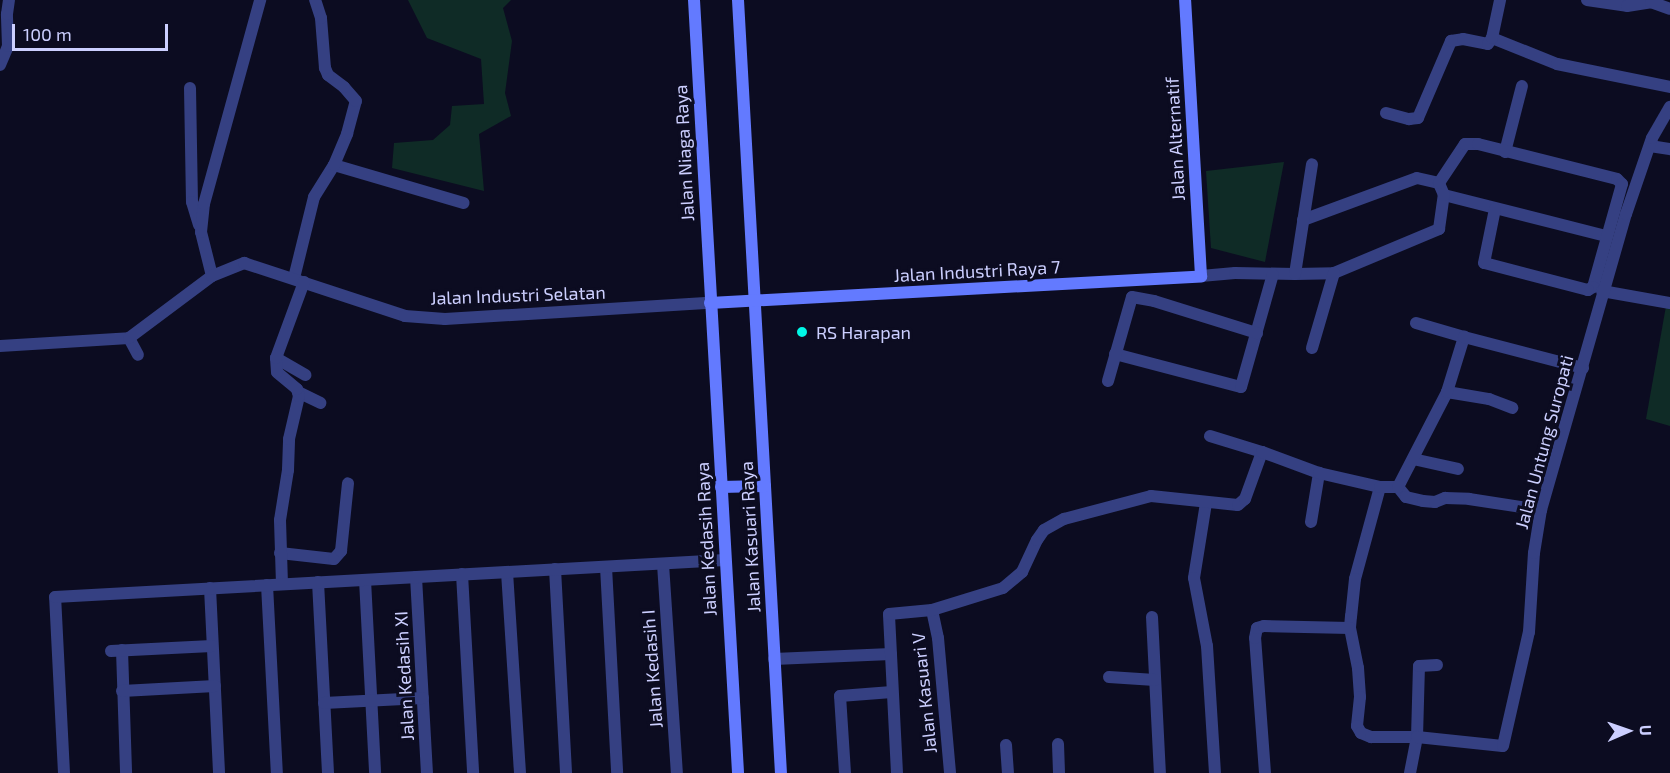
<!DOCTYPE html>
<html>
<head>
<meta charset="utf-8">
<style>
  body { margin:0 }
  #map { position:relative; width:1670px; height:773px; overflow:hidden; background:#0c0c21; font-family:"Exo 2",sans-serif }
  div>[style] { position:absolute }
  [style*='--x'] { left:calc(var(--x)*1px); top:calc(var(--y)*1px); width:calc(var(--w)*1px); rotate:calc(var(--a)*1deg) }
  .green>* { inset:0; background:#0f2b26 }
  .street>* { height:12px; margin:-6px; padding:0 6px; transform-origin:6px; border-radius:6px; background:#354082 }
  .secondary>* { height:12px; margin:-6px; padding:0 6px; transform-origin:6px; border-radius:6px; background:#637aff }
  .dots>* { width:16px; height:16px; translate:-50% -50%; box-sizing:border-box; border:3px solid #0c0c21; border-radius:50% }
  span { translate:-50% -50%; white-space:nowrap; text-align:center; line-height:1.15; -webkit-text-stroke:6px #0c0c21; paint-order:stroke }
  .street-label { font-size:18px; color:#cccfff }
  .poi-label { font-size:18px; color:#cccfff }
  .left { translate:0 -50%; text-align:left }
  .north { position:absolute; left:1598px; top:701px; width:60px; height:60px; -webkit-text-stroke:4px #0c0c21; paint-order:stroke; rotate:88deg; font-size:16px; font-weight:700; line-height:24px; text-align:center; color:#cccfff }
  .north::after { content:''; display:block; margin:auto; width:21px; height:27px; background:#cccfff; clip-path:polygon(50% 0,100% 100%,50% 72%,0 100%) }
  .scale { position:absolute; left:12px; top:24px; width:156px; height:27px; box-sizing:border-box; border:3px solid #cccfff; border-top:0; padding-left:8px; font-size:18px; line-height:21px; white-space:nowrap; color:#cccfff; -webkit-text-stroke:4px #0c0c21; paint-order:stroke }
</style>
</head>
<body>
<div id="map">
  <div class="green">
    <i style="clip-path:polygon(408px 0,511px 0,503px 8px,512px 41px,505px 93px,511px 116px,479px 134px,484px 191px,392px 168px,394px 143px,433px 140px,450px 125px,452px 106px,484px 104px,481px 59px,427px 38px)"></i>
    <i style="clip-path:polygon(1284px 162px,1265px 262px,1211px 248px,1206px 171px)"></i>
    <i style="clip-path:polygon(1666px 306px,1670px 307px,1670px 426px,1646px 419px)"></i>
  </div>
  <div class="street">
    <i style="--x:1587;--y:0;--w:40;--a:8.5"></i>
    <i style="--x:1627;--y:6;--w:24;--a:-9"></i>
    <i style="--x:1651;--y:2;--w:20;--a:20"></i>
    <i style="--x:1492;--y:38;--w:70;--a:21.8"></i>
    <i style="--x:1557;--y:64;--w:115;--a:11.5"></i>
    <i style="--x:0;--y:65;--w:21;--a:-67"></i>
    <i style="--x:8;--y:46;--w:32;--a:-92"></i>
    <i style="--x:7;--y:14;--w:14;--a:-82"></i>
    <i style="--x:190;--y:88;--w:114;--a:89"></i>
    <i style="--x:192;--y:202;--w:24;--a:73"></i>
    <i style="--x:1386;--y:113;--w:24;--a:15"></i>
    <i style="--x:1409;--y:119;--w:9;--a:-6"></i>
    <i style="--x:1418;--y:118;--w:84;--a:-66.8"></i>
    <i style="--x:1451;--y:41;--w:12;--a:-9"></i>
    <i style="--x:1463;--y:39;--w:25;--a:11"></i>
    <i style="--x:1488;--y:44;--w:7;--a:-56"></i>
    <i style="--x:1492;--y:38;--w:39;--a:-78"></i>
    <i style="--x:1650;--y:146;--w:20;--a:9"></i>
    <i style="--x:1505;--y:152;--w:68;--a:-75.6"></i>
    <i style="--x:334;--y:165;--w:135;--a:16.3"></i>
    <i style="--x:1444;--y:195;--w:167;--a:14.2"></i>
    <i style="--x:1303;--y:220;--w:121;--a:-20.2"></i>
    <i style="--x:1417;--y:178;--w:23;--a:13"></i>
    <i style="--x:1295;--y:274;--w:39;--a:-1"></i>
    <i style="--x:1334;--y:273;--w:114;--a:-22.7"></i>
    <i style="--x:1439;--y:229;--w:34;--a:-82"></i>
    <i style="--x:1444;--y:195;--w:13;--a:-113"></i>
    <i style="--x:1439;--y:183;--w:47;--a:-56.3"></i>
    <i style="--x:1465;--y:144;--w:13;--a:0"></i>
    <i style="--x:1478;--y:144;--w:143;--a:14.1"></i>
    <i style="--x:1617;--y:179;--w:7;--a:45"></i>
    <i style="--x:1622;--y:184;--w:107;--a:105.7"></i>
    <i style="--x:1593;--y:287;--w:6;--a:149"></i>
    <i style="--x:1588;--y:290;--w:107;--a:-165.4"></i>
    <i style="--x:1484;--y:263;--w:55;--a:-78.5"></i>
    <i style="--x:212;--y:276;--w:45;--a:-104"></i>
    <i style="--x:201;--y:232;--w:28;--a:-84"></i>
    <i style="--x:204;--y:204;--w:212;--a:-74.6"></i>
    <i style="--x:1201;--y:276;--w:34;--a:-5"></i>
    <i style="--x:1235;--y:273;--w:60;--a:1"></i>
    <i style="--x:1295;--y:274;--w:111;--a:-81.2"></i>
    <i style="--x:294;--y:278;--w:83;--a:-76.1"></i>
    <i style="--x:314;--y:197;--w:38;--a:-58"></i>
    <i style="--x:334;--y:165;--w:34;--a:-67"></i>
    <i style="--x:347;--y:134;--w:34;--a:-75"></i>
    <i style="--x:356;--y:101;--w:18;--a:-131"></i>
    <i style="--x:344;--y:87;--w:20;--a:-143"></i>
    <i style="--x:328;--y:75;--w:8;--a:-113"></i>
    <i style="--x:325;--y:68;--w:50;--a:-94.6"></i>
    <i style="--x:321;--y:18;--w:19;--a:-108"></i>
    <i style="--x:1602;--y:291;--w:69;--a:10"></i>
    <i style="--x:1416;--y:323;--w:50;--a:16.3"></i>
    <i style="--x:129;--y:338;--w:19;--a:62"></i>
    <i style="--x:0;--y:346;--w:129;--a:-3.5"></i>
    <i style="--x:129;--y:338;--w:104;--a:-36.8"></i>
    <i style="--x:212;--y:276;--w:35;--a:-22"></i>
    <i style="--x:244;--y:263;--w:169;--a:18.2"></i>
    <i style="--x:405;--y:316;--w:40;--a:4.3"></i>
    <i style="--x:445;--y:319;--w:265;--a:-3.5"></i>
    <i style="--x:1312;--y:348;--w:78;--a:-73.7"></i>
    <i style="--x:1115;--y:354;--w:130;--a:14.7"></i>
    <i style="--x:1241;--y:387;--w:117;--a:-74.2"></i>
    <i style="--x:276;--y:358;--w:34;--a:30"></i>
    <i style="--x:1108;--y:381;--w:87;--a:-74.1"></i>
    <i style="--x:1132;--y:297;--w:22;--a:10"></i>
    <i style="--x:1154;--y:301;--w:108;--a:17.3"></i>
    <i style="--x:298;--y:392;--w:25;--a:26"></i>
    <i style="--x:1447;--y:392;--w:43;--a:9.5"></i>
    <i style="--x:1489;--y:399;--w:25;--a:21"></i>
    <i style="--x:1210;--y:436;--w:54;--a:17.1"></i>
    <i style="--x:1413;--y:459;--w:46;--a:12.5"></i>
    <i style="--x:1380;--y:487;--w:95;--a:105.2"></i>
    <i style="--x:1355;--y:579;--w:37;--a:96"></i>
    <i style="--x:1351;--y:616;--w:12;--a:95"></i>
    <i style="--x:1350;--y:628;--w:41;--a:78.7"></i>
    <i style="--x:1358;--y:668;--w:29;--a:86"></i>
    <i style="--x:1360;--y:697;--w:29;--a:96"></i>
    <i style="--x:1357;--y:726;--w:8;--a:60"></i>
    <i style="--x:1361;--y:733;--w:11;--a:22"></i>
    <i style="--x:1371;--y:737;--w:46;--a:0"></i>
    <i style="--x:1417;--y:737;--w:71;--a:-88.4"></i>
    <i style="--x:1419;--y:666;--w:18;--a:-3"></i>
    <i style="--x:1398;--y:487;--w:13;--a:51"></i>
    <i style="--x:1406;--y:497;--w:17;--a:13"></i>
    <i style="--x:1423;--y:501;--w:12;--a:5"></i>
    <i style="--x:1435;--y:502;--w:11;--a:-22"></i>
    <i style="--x:1445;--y:498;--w:24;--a:2"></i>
    <i style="--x:1469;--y:499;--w:73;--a:8.7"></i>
    <i style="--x:1206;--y:503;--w:76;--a:99.1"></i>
    <i style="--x:1194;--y:578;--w:69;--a:79.2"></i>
    <i style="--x:1207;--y:646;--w:127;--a:86.4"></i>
    <i style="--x:1311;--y:522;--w:50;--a:-80.7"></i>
    <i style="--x:280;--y:553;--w:54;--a:6.3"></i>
    <i style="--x:334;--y:559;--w:11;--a:-49"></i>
    <i style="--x:341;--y:551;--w:68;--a:-84.1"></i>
    <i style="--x:663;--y:564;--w:209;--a:86.2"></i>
    <i style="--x:606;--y:567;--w:206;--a:86.9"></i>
    <i style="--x:555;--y:569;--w:204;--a:86.9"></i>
    <i style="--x:507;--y:572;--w:201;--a:86.3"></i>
    <i style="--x:462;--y:574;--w:199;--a:86.8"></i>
    <i style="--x:416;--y:577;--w:196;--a:86.8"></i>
    <i style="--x:365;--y:580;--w:193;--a:87"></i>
    <i style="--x:318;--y:582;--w:191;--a:87"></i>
    <i style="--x:282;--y:584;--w:64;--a:-91.8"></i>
    <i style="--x:280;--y:520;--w:51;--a:-80.9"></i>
    <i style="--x:288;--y:470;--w:31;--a:-88"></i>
    <i style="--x:289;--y:439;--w:44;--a:-76.9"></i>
    <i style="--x:299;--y:396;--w:7;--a:-106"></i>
    <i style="--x:297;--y:389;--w:26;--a:-140"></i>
    <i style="--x:277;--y:372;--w:14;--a:-94"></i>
    <i style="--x:276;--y:358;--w:81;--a:-69.8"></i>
    <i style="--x:267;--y:585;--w:188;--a:87"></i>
    <i style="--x:210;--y:588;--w:185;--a:87.2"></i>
    <i style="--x:932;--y:610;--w:29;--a:78"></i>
    <i style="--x:938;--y:638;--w:136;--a:84.9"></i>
    <i style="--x:1152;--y:617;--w:156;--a:87.1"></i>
    <i style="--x:122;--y:650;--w:123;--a:88.1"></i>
    <i style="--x:111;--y:651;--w:101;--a:-2.8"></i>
    <i style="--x:774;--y:659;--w:117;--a:-2.4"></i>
    <i style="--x:1109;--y:677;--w:46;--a:3.7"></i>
    <i style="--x:122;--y:691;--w:93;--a:-3.1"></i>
    <i style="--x:324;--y:703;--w:99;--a:-2.9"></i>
    <i style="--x:1058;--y:744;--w:29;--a:88"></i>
    <i style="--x:1006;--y:745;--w:28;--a:86"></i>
    <i style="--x:64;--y:773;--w:176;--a:-92.9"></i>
    <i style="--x:55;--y:597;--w:671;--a:-3.16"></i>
    <i style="--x:845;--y:773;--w:77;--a:-93.7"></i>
    <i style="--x:840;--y:696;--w:52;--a:-4.4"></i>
    <i style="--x:897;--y:773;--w:159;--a:-92.9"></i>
    <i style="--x:889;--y:614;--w:43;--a:-5.3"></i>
    <i style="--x:932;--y:610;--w:74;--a:-17.2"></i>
    <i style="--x:1003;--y:588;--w:25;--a:-40"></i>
    <i style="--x:1022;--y:572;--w:35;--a:-65"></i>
    <i style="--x:1037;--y:540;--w:12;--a:-55"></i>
    <i style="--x:1044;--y:530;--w:23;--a:-29"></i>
    <i style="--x:1064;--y:519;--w:90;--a:-14.8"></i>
    <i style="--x:1151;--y:496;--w:87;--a:5.9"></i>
    <i style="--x:1238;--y:505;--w:9;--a:-41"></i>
    <i style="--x:1245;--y:499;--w:50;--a:-70.1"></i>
    <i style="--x:1262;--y:452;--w:61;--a:20.2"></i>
    <i style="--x:1319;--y:473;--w:63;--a:12.9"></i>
    <i style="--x:1380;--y:487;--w:18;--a:0"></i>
    <i style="--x:1398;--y:487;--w:107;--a:-62.7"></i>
    <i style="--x:1447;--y:392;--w:58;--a:-72.8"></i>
    <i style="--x:1464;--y:337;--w:123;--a:14.6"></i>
    <i style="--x:1265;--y:773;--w:135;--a:-94.2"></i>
    <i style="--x:1255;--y:638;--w:10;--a:-79"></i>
    <i style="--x:1257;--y:628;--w:7;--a:-16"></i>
    <i style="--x:1264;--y:626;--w:86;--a:1.3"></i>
    <i style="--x:1410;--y:773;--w:37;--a:-79"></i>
    <i style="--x:1417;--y:737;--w:86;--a:6"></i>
    <i style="--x:1503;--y:746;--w:117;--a:-77.2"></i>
    <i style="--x:1529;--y:632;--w:79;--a:-86.4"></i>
    <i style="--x:1534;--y:553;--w:44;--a:-80.8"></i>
    <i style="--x:1541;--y:510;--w:308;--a:-74"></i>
    <i style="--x:1626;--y:214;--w:80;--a:-71.1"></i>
    <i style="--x:1652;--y:138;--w:36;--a:-60"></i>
  </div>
  <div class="secondary">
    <i style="--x:694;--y:0;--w:774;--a:86.74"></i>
    <i style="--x:738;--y:0;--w:774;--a:86.82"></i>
    <i style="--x:710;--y:303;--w:492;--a:-3.1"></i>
    <i style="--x:1201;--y:276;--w:276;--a:-93.3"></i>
    <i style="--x:721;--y:487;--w:44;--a:-1.3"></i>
  </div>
  <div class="dots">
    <i style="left:802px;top:332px;background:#00f7e6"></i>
  </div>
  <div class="street-label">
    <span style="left:1175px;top:139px;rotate:-93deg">Jalan Alternatif</span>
    <span style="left:684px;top:153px;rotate:-93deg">Jalan Niaga Raya</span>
    <span style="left:977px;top:271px;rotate:-3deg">Jalan Industri Raya 7</span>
    <span style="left:518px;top:295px;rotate:-2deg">Jalan Industri Selatan</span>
    <span style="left:1544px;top:442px;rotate:-75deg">Jalan Untung Suropati</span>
    <span style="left:750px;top:537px;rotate:-93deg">Jalan Kasuari Raya</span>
    <span style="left:706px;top:539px;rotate:-93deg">Jalan Kedasih Raya</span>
    <span style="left:652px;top:669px;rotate:-94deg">Jalan Kedasih I</span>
    <span style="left:404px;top:676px;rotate:-93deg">Jalan Kedasih XI</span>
    <span style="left:924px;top:693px;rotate:-96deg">Jalan Kasuari V</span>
  </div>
  <div class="poi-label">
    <span class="left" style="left:816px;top:332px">RS Harapan</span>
  </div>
  <div class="north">U</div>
  <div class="scale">100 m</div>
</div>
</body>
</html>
